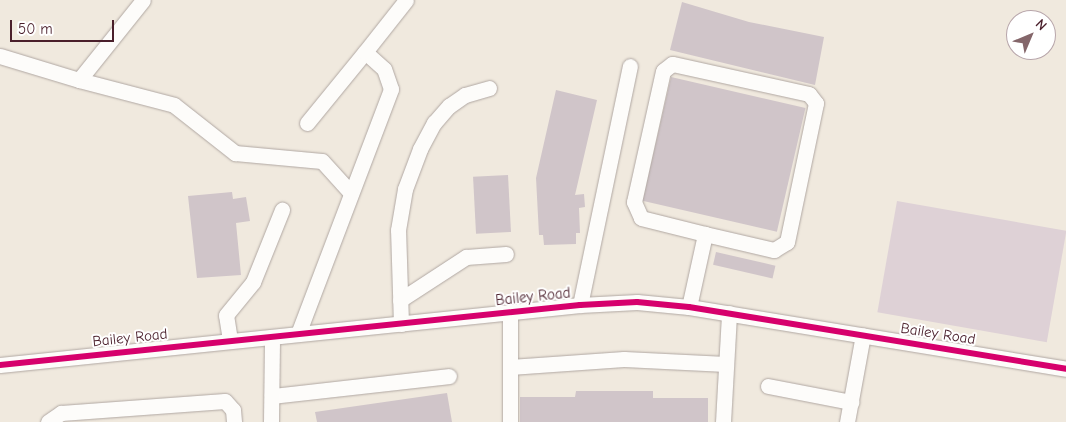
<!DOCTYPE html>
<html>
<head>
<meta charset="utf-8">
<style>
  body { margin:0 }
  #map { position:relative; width:1066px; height:422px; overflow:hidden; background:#f0e9de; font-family:"Comic Neue",sans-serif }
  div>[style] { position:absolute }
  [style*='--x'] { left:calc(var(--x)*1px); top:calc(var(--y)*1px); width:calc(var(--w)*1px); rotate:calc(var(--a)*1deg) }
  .industrial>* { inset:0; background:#ded1d6; transform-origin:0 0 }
  .building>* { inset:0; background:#d0c5c9; transform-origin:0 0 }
  .roads { filter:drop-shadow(0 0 1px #b0a7a2) drop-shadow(0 0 1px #b0a7a2) }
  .minor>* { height:15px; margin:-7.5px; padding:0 7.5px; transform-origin:7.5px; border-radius:7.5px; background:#fdfcfa }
  .cycleway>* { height:6px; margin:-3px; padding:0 3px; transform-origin:3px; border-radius:3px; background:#d6006c }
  span { translate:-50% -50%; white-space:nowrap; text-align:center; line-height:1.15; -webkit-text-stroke:4px #fff; paint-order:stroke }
  .street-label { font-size:15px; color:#4a1f2b }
  .north { position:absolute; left:1006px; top:10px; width:50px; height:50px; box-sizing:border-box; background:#fff; border:1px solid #b7a5aa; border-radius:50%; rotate:45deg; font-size:14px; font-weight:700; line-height:20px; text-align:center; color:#4a1f2b }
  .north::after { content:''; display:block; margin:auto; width:18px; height:22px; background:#84666a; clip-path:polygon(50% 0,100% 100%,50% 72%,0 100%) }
  .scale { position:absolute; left:10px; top:20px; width:104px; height:22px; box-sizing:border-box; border:2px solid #4a1f2b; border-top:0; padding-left:6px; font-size:15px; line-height:18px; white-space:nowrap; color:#4a1f2b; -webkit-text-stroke:4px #fff; paint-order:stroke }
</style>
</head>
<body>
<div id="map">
  <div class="industrial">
    <i style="left:897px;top:201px;width:172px;height:113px;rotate:10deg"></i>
  </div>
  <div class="building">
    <i style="clip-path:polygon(682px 2px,749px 22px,824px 37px,815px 85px,670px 50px)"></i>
    <i style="left:671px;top:77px;width:138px;height:127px;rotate:13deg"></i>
    <i style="clip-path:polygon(556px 90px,597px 100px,575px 195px,584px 194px,585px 207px,579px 208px,580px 233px,576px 233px,576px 244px,544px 245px,543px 235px,539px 235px,536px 178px)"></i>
    <i style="left:508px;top:175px;width:57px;height:35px;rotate:87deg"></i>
    <i style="clip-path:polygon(232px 192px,233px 199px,246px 197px,250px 221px,236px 223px,241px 275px,197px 278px,188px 196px)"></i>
    <i style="left:716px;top:252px;width:61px;height:13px;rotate:13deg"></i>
    <i style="clip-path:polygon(576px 391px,653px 391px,653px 398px,708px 398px,708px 422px,520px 422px,520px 397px,575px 397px)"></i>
    <i style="clip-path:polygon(447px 393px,452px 422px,317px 422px,315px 412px)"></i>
  </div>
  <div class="roads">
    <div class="minor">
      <i style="--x:0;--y:56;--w:83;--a:16.9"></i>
      <i style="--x:79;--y:80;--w:102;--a:-51.3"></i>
      <i style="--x:79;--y:80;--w:98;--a:14.7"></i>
      <i style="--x:174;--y:105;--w:78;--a:38.2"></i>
      <i style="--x:235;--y:153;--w:87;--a:5.3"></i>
      <i style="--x:322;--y:161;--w:43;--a:47.8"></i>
      <i style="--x:307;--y:123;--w:92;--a:-50.8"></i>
      <i style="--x:400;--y:300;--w:79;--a:-33.1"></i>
      <i style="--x:466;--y:257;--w:40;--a:-4.3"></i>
      <i style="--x:580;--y:305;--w:244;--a:-78.2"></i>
      <i style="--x:689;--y:307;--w:75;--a:-77.6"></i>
      <i style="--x:705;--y:234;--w:71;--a:13.1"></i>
      <i style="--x:774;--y:250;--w:15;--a:-32"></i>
      <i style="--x:787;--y:242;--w:142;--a:-78.2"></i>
      <i style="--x:816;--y:103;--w:11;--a:-128"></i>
      <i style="--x:809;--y:94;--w:140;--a:-167.6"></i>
      <i style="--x:672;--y:64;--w:11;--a:142"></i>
      <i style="--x:663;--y:71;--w:134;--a:102.5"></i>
      <i style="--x:634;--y:202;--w:17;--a:66"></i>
      <i style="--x:641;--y:218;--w:66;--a:14"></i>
      <i style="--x:401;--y:324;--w:94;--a:-91.8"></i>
      <i style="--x:398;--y:230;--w:42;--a:-80.3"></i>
      <i style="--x:405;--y:189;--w:43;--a:-69.4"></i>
      <i style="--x:420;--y:149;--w:30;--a:-62"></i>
      <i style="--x:434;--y:123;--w:23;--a:-49"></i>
      <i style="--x:449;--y:106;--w:19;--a:-35"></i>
      <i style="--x:465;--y:95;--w:25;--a:-16"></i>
      <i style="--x:298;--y:334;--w:262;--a:-69.2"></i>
      <i style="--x:391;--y:89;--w:21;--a:-109"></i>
      <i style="--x:384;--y:69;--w:25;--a:-138"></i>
      <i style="--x:365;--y:52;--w:66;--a:-51.7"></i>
      <i style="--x:230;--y:340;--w:25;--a:-99"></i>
      <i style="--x:226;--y:315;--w:43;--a:-50.7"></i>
      <i style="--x:253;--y:282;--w:78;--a:-68.1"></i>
      <i style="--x:0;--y:365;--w:583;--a:-5.91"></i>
      <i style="--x:580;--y:305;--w:57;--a:-3"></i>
      <i style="--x:637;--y:302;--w:52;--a:5.5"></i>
      <i style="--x:689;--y:307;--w:382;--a:9.3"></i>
      <i style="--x:510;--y:367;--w:114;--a:-4"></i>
      <i style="--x:624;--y:359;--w:102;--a:2.8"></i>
      <i style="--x:768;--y:386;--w:85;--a:10.9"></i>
      <i style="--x:272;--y:396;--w:178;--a:-6.4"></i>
      <i style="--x:48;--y:422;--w:16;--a:-35"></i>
      <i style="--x:61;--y:413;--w:164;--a:-4.2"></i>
      <i style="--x:225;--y:401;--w:12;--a:48"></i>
      <i style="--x:233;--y:410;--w:12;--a:85"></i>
      <i style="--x:271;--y:422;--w:85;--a:-89.3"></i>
      <i style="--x:510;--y:422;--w:110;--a:-90"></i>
      <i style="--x:723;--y:422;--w:109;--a:-86.8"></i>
      <i style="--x:847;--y:422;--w:88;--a:-79.6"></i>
    </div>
  </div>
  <div class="cycleway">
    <i style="--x:0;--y:365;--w:583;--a:-5.91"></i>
    <i style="--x:580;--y:305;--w:57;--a:-3"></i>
    <i style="--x:637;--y:302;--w:52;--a:5.5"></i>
    <i style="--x:689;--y:307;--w:382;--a:9.3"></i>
  </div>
  <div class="street-label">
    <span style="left:533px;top:297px;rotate:-6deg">Bailey Road</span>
    <span style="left:938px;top:334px;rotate:9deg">Bailey Road</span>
    <span style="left:130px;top:338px;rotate:-6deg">Bailey Road</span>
  </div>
  <div class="north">N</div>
  <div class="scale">50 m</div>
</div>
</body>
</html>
